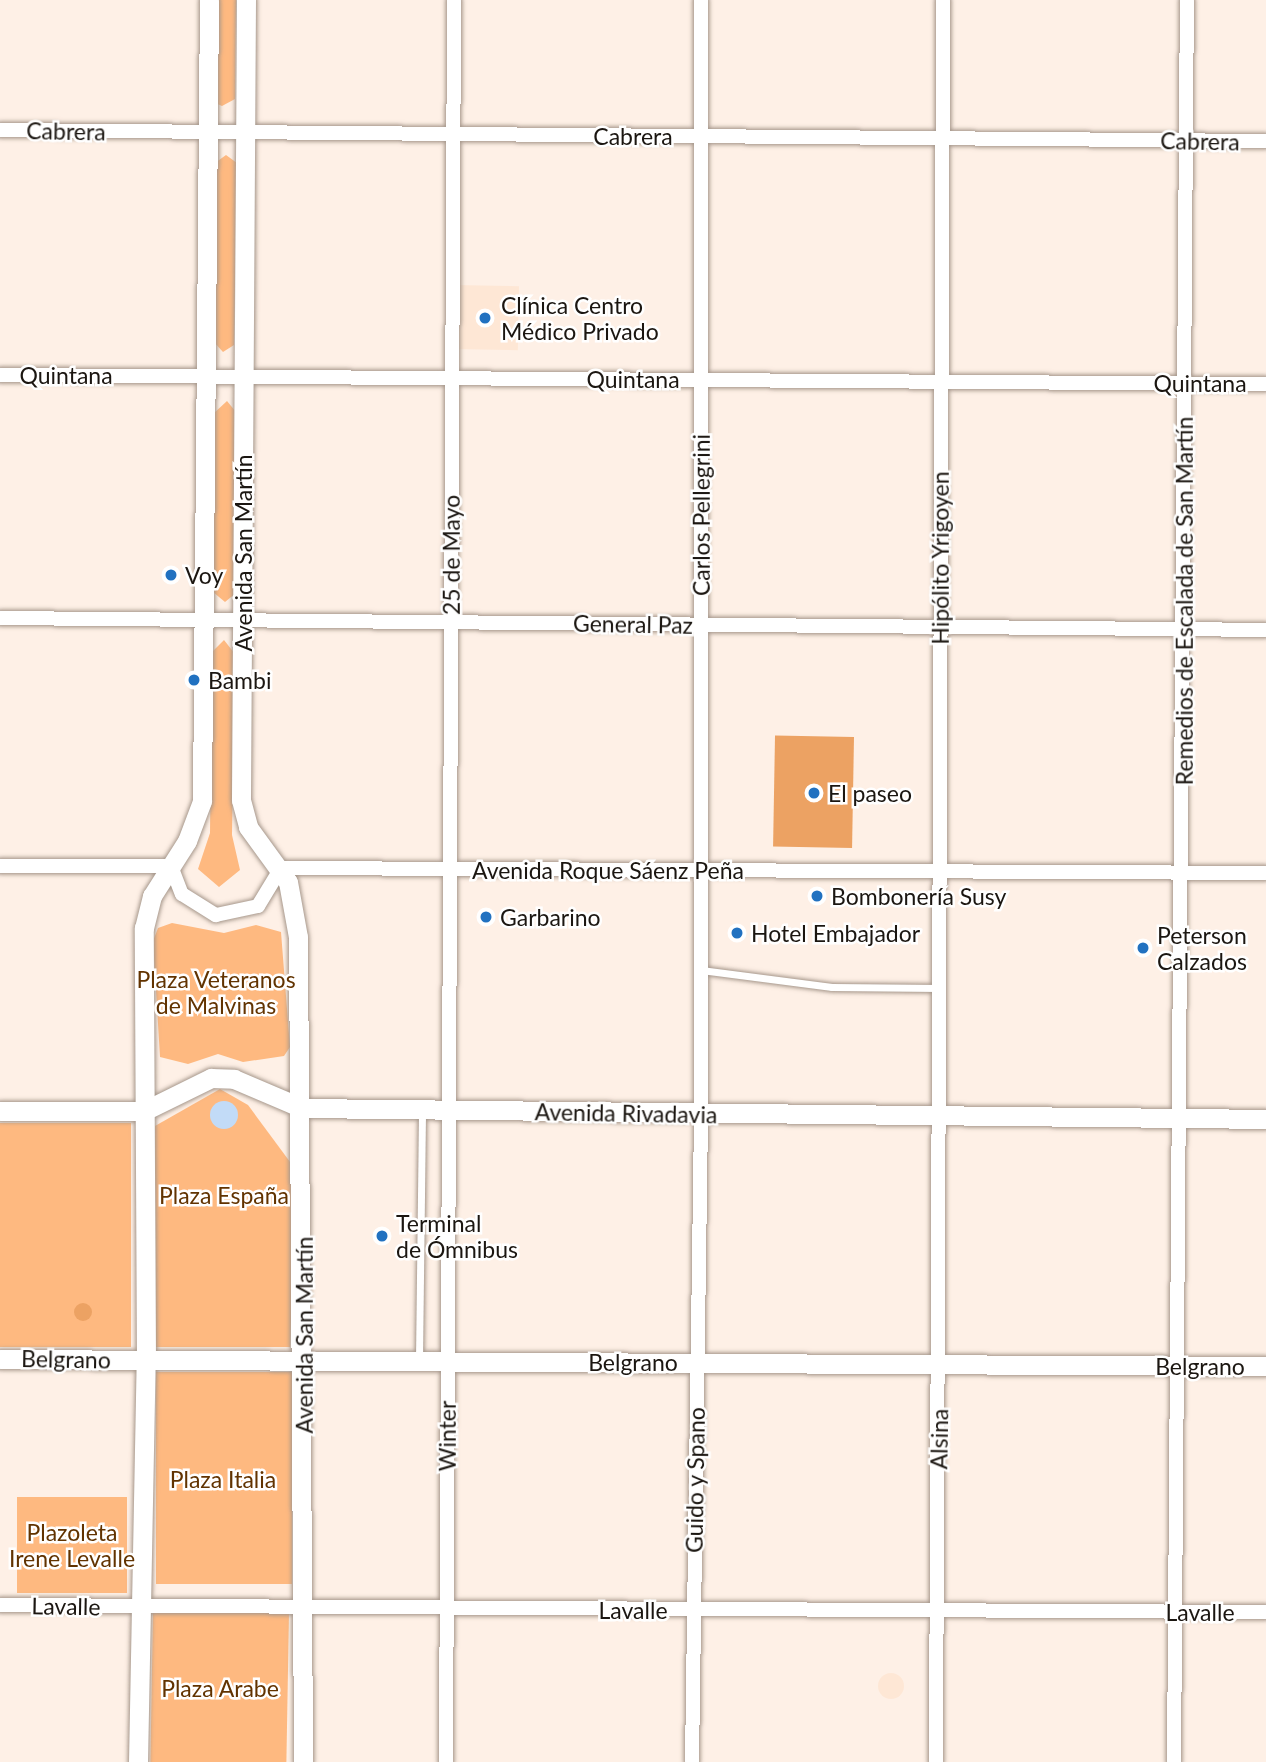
<!DOCTYPE html>
<html>
<head>
<meta charset="utf-8">
<style>
  body { margin:0 }
  #map { position:relative; width:1266px; height:1762px; overflow:hidden; background:#fef0e6; font-family:Lato,sans-serif }
  div>[style] { position:absolute }
  [style*='--x'] { left:calc(var(--x)*1px); top:calc(var(--y)*1px); width:calc(var(--w)*1px); rotate:calc(var(--a)*1deg) }
  .built>* { inset:0; background:#fee7d5; transform-origin:0 0 }
  .round { border-radius:50% }
  .green>* { inset:0; background:#feb980; transform-origin:0 0 }
  .water>* { inset:0; background:#c2dbf7 }
  .building>* { inset:0; background:#eca263; transform-origin:0 0 }
  .roads { filter:drop-shadow(0 0 2px #a6978b) drop-shadow(0 0 2px #a6978b) }
  .lane>* { height:7px; margin:-3.5px; padding:0 3.5px; transform-origin:3.5px; border-radius:3.5px; background:#fff }
  .street>* { height:14px; margin:-7px; padding:0 7px; transform-origin:7px; border-radius:7px; background:#fff }
  .secondary>* { height:19px; margin:-9.5px; padding:0 9.5px; transform-origin:9.5px; border-radius:9.5px; background:#fff }
  .dots>* { width:19px; height:19px; translate:-50% -50%; box-sizing:border-box; border:4px solid #fff; border-radius:50% }
  span { translate:-50% -50%; white-space:nowrap; text-align:center; line-height:1.15; -webkit-text-stroke:5px #fff; paint-order:stroke }
  .street-label { font-size:23px; color:#1b1611 }
  .poi-label { font-size:23px; color:#1b1611 }
  .left { translate:0 -50%; text-align:left }
  .park-label { font-size:23px; color:#623300 }
</style>
</head>
<body>
<div id="map">
  <div class="built">
    <i style="left:453px;top:285px;width:66px;height:64px;rotate:1deg"></i>
    <i class="round" style="left:878px;top:1673px;width:26px;height:26px"></i>
  </div>
  <div class="green">
    <i style="clip-path:polygon(214px 0,236px 0,235px 99px,222px 106px,215px 103px)"></i>
    <i style="clip-path:polygon(226px 155px,237px 163px,234px 345px,223px 352px,213px 341px,215px 163px)"></i>
    <i style="clip-path:polygon(227px 401px,236px 412px,236px 593px,225px 602px,213px 592px,213px 414px)"></i>
    <i style="clip-path:polygon(224px 640px,235px 654px,232px 835px,240px 870px,219px 887px,198px 869px,210px 833px,212px 652px)"></i>
    <i style="clip-path:polygon(172px 923px,224px 933px,256px 925px,281px 932px,290px 1047px,284px 1056px,243px 1062px,218px 1054px,188px 1064px,160px 1057px,153px 941px,158px 928px)"></i>
    <i style="clip-path:polygon(220px 1089px,248px 1105px,296px 1170px,290px 1347px,156px 1347px,155px 1126px)"></i>
    <i style="left:0;top:1123px;width:131px;height:224px"></i>
    <i style="left:156px;top:1372px;width:136px;height:212px"></i>
    <i style="left:17px;top:1497px;width:110px;height:96px"></i>
    <i style="left:153px;top:1611px;width:136px;height:151px;rotate:1deg"></i>
  </div>
  <div class="water">
    <i class="round" style="left:210px;top:1101px;width:28px;height:28px"></i>
  </div>
  <div class="building">
    <i style="left:854px;top:737px;width:111px;height:79px;rotate:91deg"></i>
    <i class="round" style="left:74px;top:1303px;width:18px;height:18px"></i>
  </div>
  <div class="roads">
    <div class="lane">
      <i style="--x:701;--y:970;--w:132;--a:7.4"></i>
      <i style="--x:832;--y:987;--w:108;--a:0.5"></i>
      <i style="--x:419;--y:1359;--w:247;--a:-89.3"></i>
    </div>
    <div class="street">
      <i style="--x:0;--y:130;--w:1266;--a:0.5"></i>
      <i style="--x:0;--y:375;--w:1266;--a:0.41"></i>
      <i style="--x:0;--y:618;--w:1266;--a:0.54"></i>
      <i style="--x:0;--y:866;--w:171;--a:0"></i>
      <i style="--x:171;--y:866;--w:30;--a:69"></i>
      <i style="--x:182;--y:894;--w:40;--a:32"></i>
      <i style="--x:216;--y:915;--w:43;--a:-12.1"></i>
      <i style="--x:258;--y:906;--w:44;--a:-58.8"></i>
      <i style="--x:281;--y:868;--w:985;--a:0.29"></i>
      <i style="--x:0;--y:1605;--w:1266;--a:0.32"></i>
      <i style="--x:446;--y:1762;--w:1762;--a:-89.74"></i>
      <i style="--x:692;--y:1762;--w:648;--a:-89.2"></i>
      <i style="--x:701;--y:1114;--w:1114;--a:-90"></i>
      <i style="--x:936;--y:1762;--w:1762;--a:-89.77"></i>
      <i style="--x:1174;--y:1762;--w:1762;--a:-89.58"></i>
    </div>
    <div class="secondary">
      <i style="--x:246;--y:0;--w:800;--a:90.36"></i>
      <i style="--x:241;--y:800;--w:28;--a:75"></i>
      <i style="--x:248;--y:827;--w:68;--a:54"></i>
      <i style="--x:288;--y:882;--w:56;--a:79.7"></i>
      <i style="--x:298;--y:937;--w:825;--a:89.65"></i>
      <i style="--x:0;--y:1111;--w:144;--a:0"></i>
      <i style="--x:144;--y:1111;--w:75;--a:-26.2"></i>
      <i style="--x:211;--y:1078;--w:23;--a:2"></i>
      <i style="--x:234;--y:1079;--w:74;--a:23.1"></i>
      <i style="--x:302;--y:1108;--w:964;--a:0.65"></i>
      <i style="--x:0;--y:1359;--w:1266;--a:0.32"></i>
      <i style="--x:138;--y:1762;--w:402;--a:-88.9"></i>
      <i style="--x:146;--y:1360;--w:432;--a:-90.3"></i>
      <i style="--x:144;--y:928;--w:33;--a:-76"></i>
      <i style="--x:152;--y:896;--w:65;--a:-57.5"></i>
      <i style="--x:187;--y:841;--w:43;--a:-69.4"></i>
      <i style="--x:202;--y:801;--w:801;--a:-89.5"></i>
    </div>
  </div>
  <div class="dots">
    <i style="left:485px;top:318px;background:#2171c0"></i>
    <i style="left:171px;top:575px;background:#2171c0"></i>
    <i style="left:194px;top:680px;background:#2171c0"></i>
    <i style="left:814px;top:793px;background:#2171c0"></i>
    <i style="left:817px;top:896px;background:#2171c0"></i>
    <i style="left:486px;top:917px;background:#2171c0"></i>
    <i style="left:737px;top:933px;background:#2171c0"></i>
    <i style="left:1143px;top:948px;background:#2171c0"></i>
    <i style="left:382px;top:1236px;background:#2171c0"></i>
  </div>
  <div class="street-label">
    <span style="left:66px;top:131px;rotate:1deg">Cabrera</span>
    <span style="left:633px;top:136px">Cabrera</span>
    <span style="left:1200px;top:141px;rotate:1deg">Cabrera</span>
    <span style="left:66px;top:375px">Quintana</span>
    <span style="left:633px;top:379px">Quintana</span>
    <span style="left:1200px;top:383px">Quintana</span>
    <span style="left:701px;top:515px;rotate:-90deg">Carlos Pellegrini</span>
    <span style="left:243px;top:553px;rotate:-90deg">Avenida San Martín</span>
    <span style="left:451px;top:555px;rotate:-90deg">25 de Mayo</span>
    <span style="left:940px;top:558px;rotate:-90deg">Hipólito Yrigoyen</span>
    <span style="left:1184px;top:601px;rotate:-90deg">Remedios de Escalada de San Martín</span>
    <span style="left:633px;top:624px;rotate:1deg">General Paz</span>
    <span style="left:608px;top:870px">Avenida Roque Sáenz Peña</span>
    <span style="left:626px;top:1113px;rotate:1deg">Avenida Rivadavia</span>
    <span style="left:304px;top:1335px;rotate:-90deg">Avenida San Martín</span>
    <span style="left:66px;top:1359px;rotate:1deg">Belgrano</span>
    <span style="left:633px;top:1362px">Belgrano</span>
    <span style="left:1200px;top:1366px">Belgrano</span>
    <span style="left:447px;top:1436px;rotate:-90deg">Winter</span>
    <span style="left:939px;top:1439px;rotate:-89deg">Alsina</span>
    <span style="left:695px;top:1480px;rotate:-89deg">Guido y Spano</span>
    <span style="left:66px;top:1606px;rotate:1deg">Lavalle</span>
    <span style="left:633px;top:1610px">Lavalle</span>
    <span style="left:1200px;top:1612px">Lavalle</span>
  </div>
  <div class="poi-label">
    <span class="left" style="left:501px;top:318px">Clínica Centro<br>Médico Privado</span>
    <span class="left" style="left:185px;top:575px">Voy</span>
    <span class="left" style="left:208px;top:680px">Bambi</span>
    <span class="left" style="left:828px;top:793px">El paseo</span>
    <span class="left" style="left:831px;top:896px">Bombonería Susy</span>
    <span class="left" style="left:500px;top:917px">Garbarino</span>
    <span class="left" style="left:751px;top:933px">Hotel Embajador</span>
    <span class="left" style="left:1157px;top:948px">Peterson<br>Calzados</span>
    <span class="left" style="left:396px;top:1236px">Terminal<br>de Ómnibus</span>
  </div>
  <div class="park-label">
    <span style="left:216px;top:992px">Plaza Veteranos<br>de Malvinas</span>
    <span style="left:224px;top:1195px">Plaza España</span>
    <span style="left:223px;top:1479px">Plaza Italia</span>
    <span style="left:72px;top:1545px">Plazoleta<br>Irene Levalle</span>
    <span style="left:220px;top:1688px">Plaza Arabe</span>
  </div>
</div>
</body>
</html>
